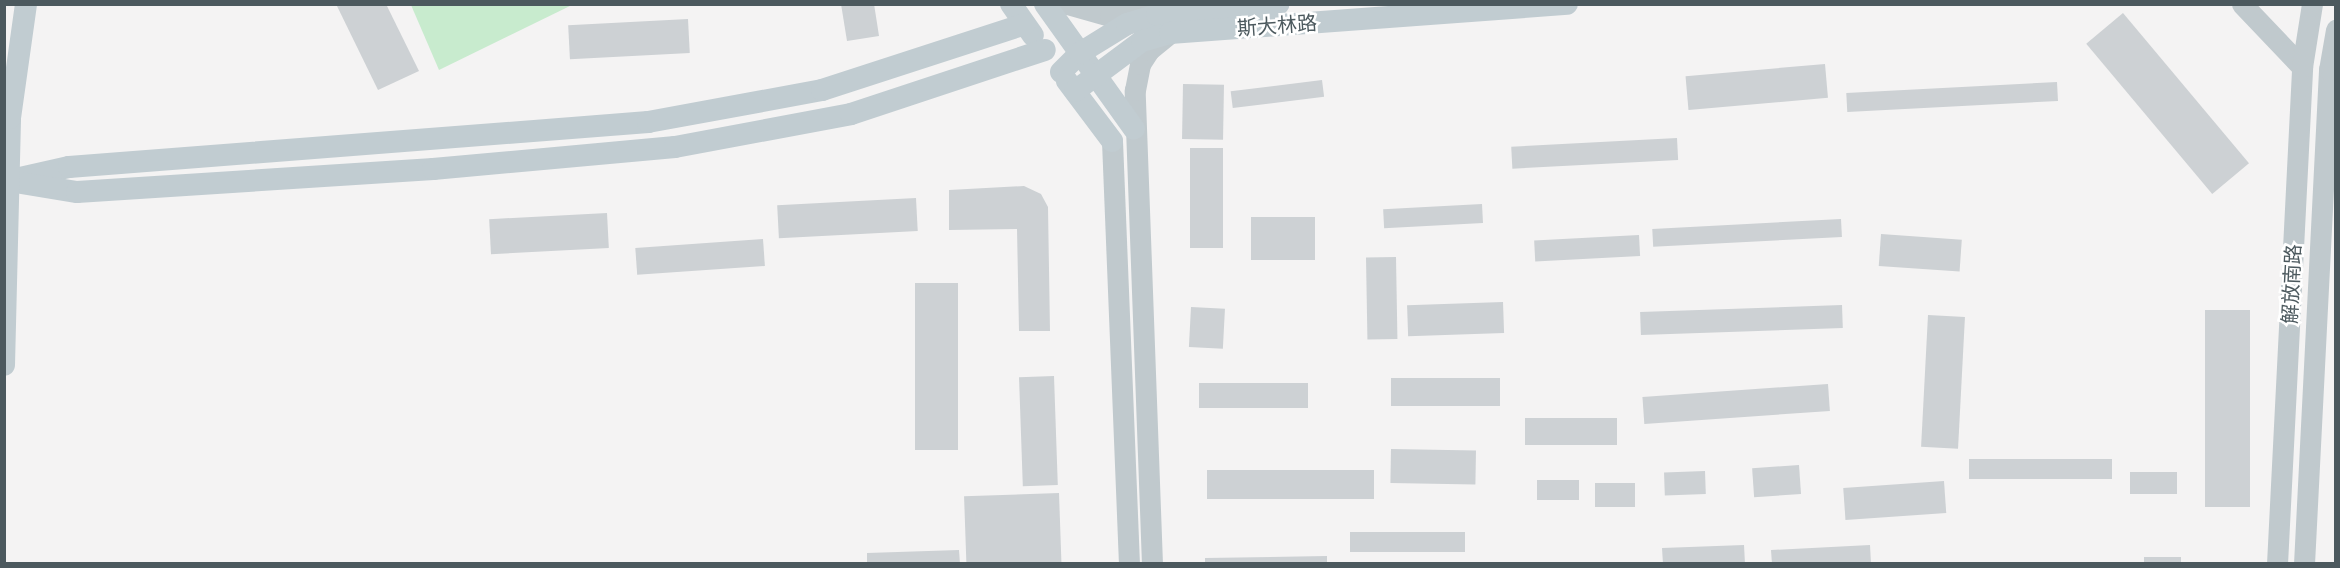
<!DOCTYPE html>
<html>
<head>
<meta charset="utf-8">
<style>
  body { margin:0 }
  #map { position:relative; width:2340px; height:568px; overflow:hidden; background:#f4f3f3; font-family:Ubuntu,"Noto Sans SC",sans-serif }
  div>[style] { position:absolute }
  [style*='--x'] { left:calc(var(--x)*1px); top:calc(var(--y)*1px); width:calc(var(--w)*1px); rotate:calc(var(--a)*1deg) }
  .green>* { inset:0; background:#c8ebce }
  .building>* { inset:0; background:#cdd1d4; transform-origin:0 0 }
  .tertiary>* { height:21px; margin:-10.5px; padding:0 10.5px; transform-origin:10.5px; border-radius:10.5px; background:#c0c9cd }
  .secondary>* { height:22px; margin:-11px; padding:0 11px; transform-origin:11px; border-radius:11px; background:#c1ccd1 }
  span { translate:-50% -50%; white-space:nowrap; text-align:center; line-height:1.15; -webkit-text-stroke:5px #fff; paint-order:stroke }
  .street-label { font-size:20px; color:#4c595e }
  .frame { position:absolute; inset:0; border:6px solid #4c595e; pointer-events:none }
</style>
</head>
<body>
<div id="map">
  <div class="green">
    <i style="clip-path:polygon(411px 5px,572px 5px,439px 70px)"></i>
  </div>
  <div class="building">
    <i style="clip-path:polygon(336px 4px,386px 4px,419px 71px,378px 90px)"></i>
    <i style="clip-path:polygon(841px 4px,874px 4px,879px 36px,847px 41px)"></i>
    <i style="left:2123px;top:13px;width:196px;height:48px;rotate:50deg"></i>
    <i style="left:688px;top:19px;width:34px;height:120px;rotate:87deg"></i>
    <i style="left:1825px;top:64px;width:34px;height:140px;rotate:85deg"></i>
    <i style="left:1322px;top:80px;width:17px;height:92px;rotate:83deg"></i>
    <i style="left:2057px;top:82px;width:19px;height:211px;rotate:87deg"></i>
    <i style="left:1183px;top:84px;width:41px;height:55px;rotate:1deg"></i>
    <i style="left:1677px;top:138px;width:22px;height:166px;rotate:87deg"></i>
    <i style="left:1190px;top:148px;width:33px;height:100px"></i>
    <i style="clip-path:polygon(1024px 186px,1041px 194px,1048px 207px,1050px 331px,1019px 331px,1017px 229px,949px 230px,949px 190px)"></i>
    <i style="left:916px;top:198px;width:33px;height:139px;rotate:87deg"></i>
    <i style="left:1482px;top:204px;width:19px;height:99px;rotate:87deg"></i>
    <i style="left:607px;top:213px;width:35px;height:118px;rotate:87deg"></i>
    <i style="left:1315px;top:217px;width:43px;height:64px;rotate:90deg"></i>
    <i style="left:1841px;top:219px;width:18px;height:189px;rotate:87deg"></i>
    <i style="left:1881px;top:234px;width:81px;height:32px;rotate:4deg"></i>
    <i style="left:1639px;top:235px;width:21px;height:105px;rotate:87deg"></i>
    <i style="left:763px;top:239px;width:27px;height:128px;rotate:86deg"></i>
    <i style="left:1396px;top:257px;width:82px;height:30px;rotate:89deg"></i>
    <i style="left:915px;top:283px;width:43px;height:167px"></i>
    <i style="left:1503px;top:302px;width:31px;height:96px;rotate:88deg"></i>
    <i style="left:1842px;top:305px;width:23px;height:202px;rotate:88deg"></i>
    <i style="left:1191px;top:307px;width:34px;height:40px;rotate:3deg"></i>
    <i style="left:2205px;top:310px;width:45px;height:197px"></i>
    <i style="left:1928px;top:315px;width:37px;height:132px;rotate:3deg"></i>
    <i style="left:1054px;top:376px;width:109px;height:35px;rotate:88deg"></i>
    <i style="left:1500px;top:378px;width:28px;height:109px;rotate:90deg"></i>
    <i style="left:1308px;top:383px;width:25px;height:109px;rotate:90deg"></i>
    <i style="left:1828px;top:384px;width:27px;height:186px;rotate:86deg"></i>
    <i style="left:1617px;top:418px;width:27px;height:92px;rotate:90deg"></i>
    <i style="left:1391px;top:449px;width:85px;height:34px;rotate:1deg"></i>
    <i style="left:2112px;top:459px;width:20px;height:143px;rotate:90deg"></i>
    <i style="left:1799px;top:465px;width:29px;height:47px;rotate:86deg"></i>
    <i style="left:1207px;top:470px;width:167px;height:29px"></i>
    <i style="left:1705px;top:471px;width:23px;height:41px;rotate:88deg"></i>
    <i style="left:2130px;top:472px;width:47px;height:22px"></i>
    <i style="left:1537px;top:480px;width:42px;height:20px"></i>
    <i style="left:1944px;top:481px;width:32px;height:101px;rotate:86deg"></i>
    <i style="left:1595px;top:483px;width:40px;height:24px"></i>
    <i style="left:1059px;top:493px;width:71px;height:95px;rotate:88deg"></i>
    <i style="left:1465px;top:532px;width:20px;height:115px;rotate:90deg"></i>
    <i style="clip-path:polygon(1744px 545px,1745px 564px,1663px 564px,1662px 548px)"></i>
    <i style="clip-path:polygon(1870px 545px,1871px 564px,1772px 564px,1771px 550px)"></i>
    <i style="clip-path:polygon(959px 550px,960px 564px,867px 564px,867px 553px)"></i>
    <i style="clip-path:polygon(1327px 556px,1327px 564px,1205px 564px,1205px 558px)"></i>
    <i style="left:2144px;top:557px;width:37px;height:7px"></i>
  </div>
  <div class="tertiary">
    <i style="--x:1067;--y:4;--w:45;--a:15.6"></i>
    <i style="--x:1110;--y:16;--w:37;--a:-2"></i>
    <i style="--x:2242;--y:4;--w:87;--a:46.4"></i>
    <i style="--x:1112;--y:141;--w:423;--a:87.7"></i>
    <i style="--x:1152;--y:564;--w:474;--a:-92.1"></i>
    <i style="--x:1135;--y:90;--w:26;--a:-79"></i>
    <i style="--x:1140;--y:64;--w:17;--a:-57"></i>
    <i style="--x:1149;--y:50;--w:26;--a:-39"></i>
    <i style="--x:2277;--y:564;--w:498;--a:-87.1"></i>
    <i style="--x:2302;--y:67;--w:64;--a:-81"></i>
    <i style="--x:2304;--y:564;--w:495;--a:-87.1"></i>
    <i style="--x:2329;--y:70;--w:41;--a:-80.1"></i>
  </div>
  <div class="secondary">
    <i style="--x:1011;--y:4;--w:38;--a:55"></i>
    <i style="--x:1045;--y:4;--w:153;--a:54.5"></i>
    <i style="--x:1061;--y:72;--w:27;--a:-45"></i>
    <i style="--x:1080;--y:53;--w:55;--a:-31.7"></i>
    <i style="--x:1127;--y:24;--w:31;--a:-17"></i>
    <i style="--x:1157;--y:15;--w:122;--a:-5.2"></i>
    <i style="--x:1067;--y:81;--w:75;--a:53.1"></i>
    <i style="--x:1075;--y:91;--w:84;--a:-36.7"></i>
    <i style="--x:1142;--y:41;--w:29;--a:-16"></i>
    <i style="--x:1170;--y:33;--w:398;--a:-4.2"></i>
    <i style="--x:20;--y:178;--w:50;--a:-12.7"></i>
    <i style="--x:69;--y:167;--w:581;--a:-4.44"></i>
    <i style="--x:648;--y:122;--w:177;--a:-10.4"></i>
    <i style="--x:822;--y:90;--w:213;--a:-18"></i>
    <i style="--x:9;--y:181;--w:69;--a:9.2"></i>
    <i style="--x:77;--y:192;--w:357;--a:-3.7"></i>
    <i style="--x:433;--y:169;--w:243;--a:-5.2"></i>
    <i style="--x:675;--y:147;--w:179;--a:-10.6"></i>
    <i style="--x:851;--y:114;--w:204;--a:-18.3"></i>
    <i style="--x:4;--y:365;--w:247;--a:-88.6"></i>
    <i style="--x:10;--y:118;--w:115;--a:-82"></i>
  </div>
  <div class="street-label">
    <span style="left:1277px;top:25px;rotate:-4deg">斯大林路</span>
    <span style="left:2291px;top:284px;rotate:-87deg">解放南路</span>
  </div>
  <div class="frame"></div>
</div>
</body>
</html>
